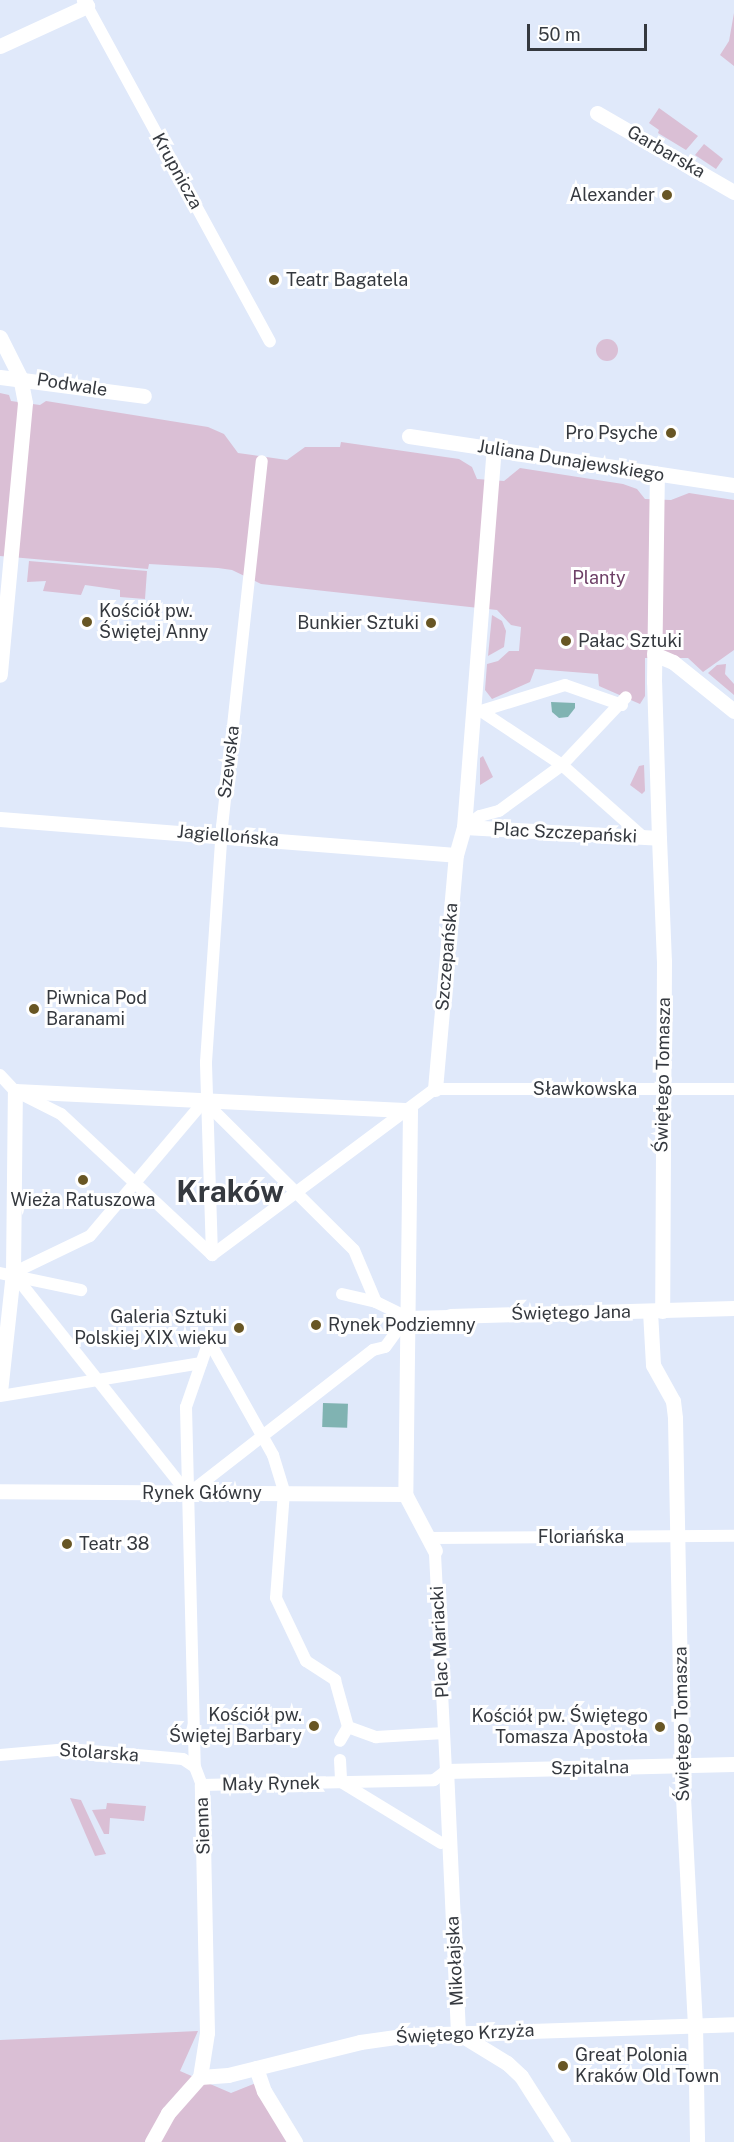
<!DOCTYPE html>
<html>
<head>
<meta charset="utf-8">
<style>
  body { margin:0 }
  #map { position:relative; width:734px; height:2142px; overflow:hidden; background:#e0e9fa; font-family:"Public Sans",sans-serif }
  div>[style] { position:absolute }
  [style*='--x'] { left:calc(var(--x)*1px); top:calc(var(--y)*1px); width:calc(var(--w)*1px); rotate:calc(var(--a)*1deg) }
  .green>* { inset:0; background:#dabfd5 }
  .round { border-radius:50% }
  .water>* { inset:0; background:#80b3b2; transform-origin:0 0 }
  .pedestrian>* { height:12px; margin:-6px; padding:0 6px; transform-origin:6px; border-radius:6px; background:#fff }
  .minor>* { height:15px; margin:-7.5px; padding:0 7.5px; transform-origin:7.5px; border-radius:7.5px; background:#fff }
  .dots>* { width:16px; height:16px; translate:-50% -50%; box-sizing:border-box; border:3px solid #fff; border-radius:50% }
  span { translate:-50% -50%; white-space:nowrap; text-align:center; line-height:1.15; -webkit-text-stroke:6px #fff; paint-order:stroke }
  .street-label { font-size:18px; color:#35393f }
  .poi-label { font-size:18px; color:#35393f }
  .right { translate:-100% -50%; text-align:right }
  .left { translate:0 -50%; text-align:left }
  .park-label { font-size:18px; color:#6e4067 }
  .town-label { font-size:30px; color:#35393f; font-weight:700 }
  .scale { position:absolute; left:527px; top:24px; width:120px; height:27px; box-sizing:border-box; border:3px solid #35393f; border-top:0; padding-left:8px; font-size:18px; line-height:21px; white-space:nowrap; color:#35393f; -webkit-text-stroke:4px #fff; paint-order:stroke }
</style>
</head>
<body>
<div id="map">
  <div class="green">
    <i style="clip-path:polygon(734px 13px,734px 66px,720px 55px,729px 41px)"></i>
    <i style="clip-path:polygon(659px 108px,698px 136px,686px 150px,658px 133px,659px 130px,649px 123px)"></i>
    <i style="clip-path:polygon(704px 144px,723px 159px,716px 169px,695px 155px)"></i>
    <i class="round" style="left:596px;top:339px;width:22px;height:22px"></i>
    <i style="clip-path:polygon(0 393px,9px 395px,11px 401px,40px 405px,46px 401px,208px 427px,224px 434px,238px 453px,287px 460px,305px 447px,340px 447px,341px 442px,459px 459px,472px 467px,477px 479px,504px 481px,520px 468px,623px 484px,637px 489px,645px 499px,671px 500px,689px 493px,734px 500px,734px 650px,703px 672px,688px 658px,645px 658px,645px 696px,640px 704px,599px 686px,598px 674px,535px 669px,530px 682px,492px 699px,485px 690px,487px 664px,498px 661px,509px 651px,519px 651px,521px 627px,511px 625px,497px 610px,261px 584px,232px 570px,218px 568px,149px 564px,148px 569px,0 556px)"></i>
    <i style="clip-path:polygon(29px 561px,147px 571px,145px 599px,120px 597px,120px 590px,85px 585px,81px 595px,43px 591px,46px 581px,27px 582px)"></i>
    <i style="clip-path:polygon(492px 615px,502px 621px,506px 631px,504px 647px,488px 656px)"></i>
    <i style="clip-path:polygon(726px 664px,725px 674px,734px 684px,734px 695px,708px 673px,717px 665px)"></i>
    <i style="clip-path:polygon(483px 756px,493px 777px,480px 785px,480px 758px)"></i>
    <i style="clip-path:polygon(644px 765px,645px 791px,642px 794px,630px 785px,639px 766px)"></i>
    <i style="clip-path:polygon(70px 1798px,81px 1800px,106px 1854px,95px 1856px)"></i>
    <i style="clip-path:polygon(107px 1803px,146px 1806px,144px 1821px,110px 1818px,109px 1834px,104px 1834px,92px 1810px,106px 1809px)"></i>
    <i style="clip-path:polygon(198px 2031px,180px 2071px,231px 2093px,256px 2083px,292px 2142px,0 2142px,0 2040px)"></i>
  </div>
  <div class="water">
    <i style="clip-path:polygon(551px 702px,575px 703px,575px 708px,568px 717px,559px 718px,552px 712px)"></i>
    <i style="left:323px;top:1403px;width:25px;height:24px;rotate:2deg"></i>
  </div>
  <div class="pedestrian">
    <i style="--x:87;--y:6;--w:382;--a:61.4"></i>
    <i style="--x:622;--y:705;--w:60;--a:-160.7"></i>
    <i style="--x:565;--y:685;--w:88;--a:162.8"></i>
    <i style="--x:481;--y:711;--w:97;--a:33.7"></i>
    <i style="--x:562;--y:765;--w:108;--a:41.6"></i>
    <i style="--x:464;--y:827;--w:19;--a:-35"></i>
    <i style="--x:480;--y:816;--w:20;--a:-15"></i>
    <i style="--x:499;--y:811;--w:78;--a:-36.1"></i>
    <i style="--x:562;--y:765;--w:93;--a:-46.7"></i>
    <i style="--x:0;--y:1075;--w:22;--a:47"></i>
    <i style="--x:15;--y:1091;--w:51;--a:26.6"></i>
    <i style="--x:61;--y:1114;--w:207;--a:43"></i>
    <i style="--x:212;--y:1255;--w:193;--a:-91.8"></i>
    <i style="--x:206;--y:1062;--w:236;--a:-86.1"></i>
    <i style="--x:222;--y:827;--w:368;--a:-83.8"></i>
    <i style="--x:212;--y:1255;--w:278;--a:-36.7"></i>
    <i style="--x:435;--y:1089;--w:299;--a:0"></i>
    <i style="--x:0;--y:1273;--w:83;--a:11.9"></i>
    <i style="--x:342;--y:1294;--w:35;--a:13"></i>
    <i style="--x:407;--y:1317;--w:37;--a:126"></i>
    <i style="--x:385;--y:1347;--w:12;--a:166"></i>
    <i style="--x:373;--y:1350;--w:234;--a:142.1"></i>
    <i style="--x:188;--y:1494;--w:282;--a:-128.4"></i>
    <i style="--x:13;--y:1273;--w:85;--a:-25.7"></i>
    <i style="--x:90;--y:1236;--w:177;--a:-49.8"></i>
    <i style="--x:204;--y:1101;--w:211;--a:44.8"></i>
    <i style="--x:354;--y:1250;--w:56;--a:67.1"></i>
    <i style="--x:376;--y:1302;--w:34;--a:26"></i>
    <i style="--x:407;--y:1317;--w:43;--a:-1.3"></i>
    <i style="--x:209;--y:1341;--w:70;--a:109.2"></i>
    <i style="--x:186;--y:1407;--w:360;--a:88.6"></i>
    <i style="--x:195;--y:1767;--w:19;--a:69"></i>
    <i style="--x:202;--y:1785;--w:232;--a:-1.2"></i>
    <i style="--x:434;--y:1780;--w:15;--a:-37"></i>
    <i style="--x:446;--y:1771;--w:220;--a:-92.9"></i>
    <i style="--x:209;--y:1341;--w:131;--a:60.7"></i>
    <i style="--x:273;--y:1455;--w:39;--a:73"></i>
    <i style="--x:284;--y:1492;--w:106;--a:94.3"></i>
    <i style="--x:276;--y:1598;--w:70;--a:64.5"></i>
    <i style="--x:306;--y:1661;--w:35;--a:33"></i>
    <i style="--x:335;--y:1680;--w:49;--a:74.5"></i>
    <i style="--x:348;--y:1727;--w:16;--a:120"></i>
    <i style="--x:0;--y:1396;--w:204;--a:-9.3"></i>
    <i style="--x:429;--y:1538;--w:305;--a:-0.4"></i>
    <i style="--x:348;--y:1727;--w:30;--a:20"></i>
    <i style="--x:376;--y:1737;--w:68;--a:-3.4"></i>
    <i style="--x:0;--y:1755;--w:69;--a:-5"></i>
    <i style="--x:69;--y:1749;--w:114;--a:5"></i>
    <i style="--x:183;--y:1759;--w:14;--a:34"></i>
    <i style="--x:340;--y:1760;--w:22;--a:87"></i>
    <i style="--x:341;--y:1782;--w:117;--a:31.4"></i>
  </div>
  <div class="minor">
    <i style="--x:0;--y:46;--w:96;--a:-24.7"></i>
    <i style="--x:87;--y:6;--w:7;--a:-117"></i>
    <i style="--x:597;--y:113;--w:158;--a:30"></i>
    <i style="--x:0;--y:337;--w:45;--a:63.4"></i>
    <i style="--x:20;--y:377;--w:26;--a:79"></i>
    <i style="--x:25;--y:403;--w:273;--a:95.3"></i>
    <i style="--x:0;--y:377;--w:145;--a:7.5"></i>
    <i style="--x:409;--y:436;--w:329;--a:8.6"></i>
    <i style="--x:654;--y:654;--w:21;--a:23"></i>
    <i style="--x:673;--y:662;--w:78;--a:38.8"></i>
    <i style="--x:0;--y:819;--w:457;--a:4.5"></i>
    <i style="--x:464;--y:827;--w:195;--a:3.2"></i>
    <i style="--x:659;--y:838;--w:156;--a:-91.8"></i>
    <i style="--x:654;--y:682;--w:208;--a:-89.2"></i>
    <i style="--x:659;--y:838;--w:123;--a:87.7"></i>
    <i style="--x:664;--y:961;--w:350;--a:90.3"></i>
    <i style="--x:435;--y:1089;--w:235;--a:-84.9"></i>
    <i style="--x:456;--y:855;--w:29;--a:-74"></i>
    <i style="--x:464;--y:827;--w:379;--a:-85.5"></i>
    <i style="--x:650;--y:1311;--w:54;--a:86.8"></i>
    <i style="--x:653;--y:1365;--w:41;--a:60.9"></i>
    <i style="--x:673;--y:1401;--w:17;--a:83"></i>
    <i style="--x:675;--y:1418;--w:360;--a:88.9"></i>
    <i style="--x:682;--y:1778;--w:246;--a:87"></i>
    <i style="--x:695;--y:2024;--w:118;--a:89"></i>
    <i style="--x:450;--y:1316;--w:284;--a:-1.6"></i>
    <i style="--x:0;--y:1392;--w:120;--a:-83.8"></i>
    <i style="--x:13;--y:1273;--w:182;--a:-89.4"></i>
    <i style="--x:15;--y:1091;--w:395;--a:2.8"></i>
    <i style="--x:410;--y:1110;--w:384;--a:90.7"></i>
    <i style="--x:405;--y:1494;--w:405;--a:-179.6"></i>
    <i style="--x:405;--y:1494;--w:64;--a:62.2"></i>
    <i style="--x:458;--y:2033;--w:262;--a:-92.6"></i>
    <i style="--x:446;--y:1771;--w:288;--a:-1.4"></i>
    <i style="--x:458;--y:2033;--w:57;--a:31.5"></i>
    <i style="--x:507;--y:2063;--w:19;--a:43"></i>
    <i style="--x:521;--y:2076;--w:78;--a:57.5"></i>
    <i style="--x:256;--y:2068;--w:24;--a:71"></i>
    <i style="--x:264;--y:2091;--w:60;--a:58.7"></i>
    <i style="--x:200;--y:2077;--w:28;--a:-4"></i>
    <i style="--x:228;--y:2075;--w:136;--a:-14"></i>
    <i style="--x:360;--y:2042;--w:50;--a:-8"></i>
    <i style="--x:410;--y:2035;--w:324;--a:-1.9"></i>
    <i style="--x:152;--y:2142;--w:33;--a:-61"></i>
    <i style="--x:168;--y:2113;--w:48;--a:-48.4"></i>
    <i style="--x:200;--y:2077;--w:45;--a:-81"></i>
    <i style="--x:207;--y:2033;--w:248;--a:-91.2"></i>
  </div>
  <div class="dots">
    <i style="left:667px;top:195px;background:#685624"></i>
    <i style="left:274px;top:280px;background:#685624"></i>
    <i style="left:671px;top:433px;background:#685624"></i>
    <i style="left:87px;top:622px;background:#685624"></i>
    <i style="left:431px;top:623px;background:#685624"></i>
    <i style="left:566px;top:641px;background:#685624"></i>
    <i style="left:34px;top:1009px;background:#685624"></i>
    <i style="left:83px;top:1180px;background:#685624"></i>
    <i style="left:316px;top:1325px;background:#685624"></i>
    <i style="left:239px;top:1328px;background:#685624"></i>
    <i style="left:67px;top:1544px;background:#685624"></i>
    <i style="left:314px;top:1726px;background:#685624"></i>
    <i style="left:660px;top:1727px;background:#685624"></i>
    <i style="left:563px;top:2066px;background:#685624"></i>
  </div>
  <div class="street-label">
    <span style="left:666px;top:152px;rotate:30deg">Garbarska</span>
    <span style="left:177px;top:171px;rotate:61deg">Krupnicza</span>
    <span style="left:72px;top:385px;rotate:9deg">Podwale</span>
    <span style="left:571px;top:461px;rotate:9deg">Juliana Dunajewskiego</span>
    <span style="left:229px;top:762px;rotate:-83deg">Szewska</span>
    <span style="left:565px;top:833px;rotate:3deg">Plac Szczepański</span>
    <span style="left:228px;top:836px;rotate:5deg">Jagiellońska</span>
    <span style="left:447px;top:957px;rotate:-85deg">Szczepańska</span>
    <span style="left:663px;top:1075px;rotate:-89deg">Świętego Tomasza</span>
    <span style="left:585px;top:1089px">Sławkowska</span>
    <span style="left:571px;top:1313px;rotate:-1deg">Świętego Jana</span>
    <span style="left:202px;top:1493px">Rynek Główny</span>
    <span style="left:581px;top:1537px">Floriańska</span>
    <span style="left:440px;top:1642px;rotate:-93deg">Plac Mariacki</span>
    <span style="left:682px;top:1724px;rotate:-91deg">Świętego Tomasza</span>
    <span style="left:99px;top:1753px;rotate:4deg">Stolarska</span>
    <span style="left:590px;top:1768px;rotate:-1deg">Szpitalna</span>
    <span style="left:271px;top:1784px;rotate:-1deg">Mały Rynek</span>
    <span style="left:203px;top:1826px;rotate:-92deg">Sienna</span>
    <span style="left:455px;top:1961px;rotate:-93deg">Mikołajska</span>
    <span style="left:465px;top:2034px;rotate:-3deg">Świętego Krzyża</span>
  </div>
  <div class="poi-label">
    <span class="right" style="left:655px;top:195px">Alexander</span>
    <span class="left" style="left:286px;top:280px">Teatr Bagatela</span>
    <span class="right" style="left:658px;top:433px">Pro Psyche</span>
    <span class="left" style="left:99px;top:622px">Kościół pw.<br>Świętej Anny</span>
    <span class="right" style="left:419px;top:623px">Bunkier Sztuki</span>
    <span class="left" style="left:578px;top:641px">Pałac Sztuki</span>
    <span class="left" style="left:46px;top:1009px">Piwnica Pod<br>Baranami</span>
    <span style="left:83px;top:1200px">Wieża Ratuszowa</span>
    <span class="right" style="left:227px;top:1328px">Galeria Sztuki<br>Polskiej XIX wieku</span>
    <span class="left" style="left:328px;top:1325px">Rynek Podziemny</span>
    <span class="left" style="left:79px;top:1544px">Teatr 38</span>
    <span class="right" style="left:302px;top:1726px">Kościół pw.<br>Świętej Barbary</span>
    <span class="right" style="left:648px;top:1727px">Kościół pw. Świętego<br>Tomasza Apostoła</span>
    <span class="left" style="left:575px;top:2066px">Great Polonia<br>Kraków Old Town</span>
  </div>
  <div class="park-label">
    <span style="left:599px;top:578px">Planty</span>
  </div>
  <div class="town-label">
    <span style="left:230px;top:1191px">Kraków</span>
  </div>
  <div class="scale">50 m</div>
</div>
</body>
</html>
